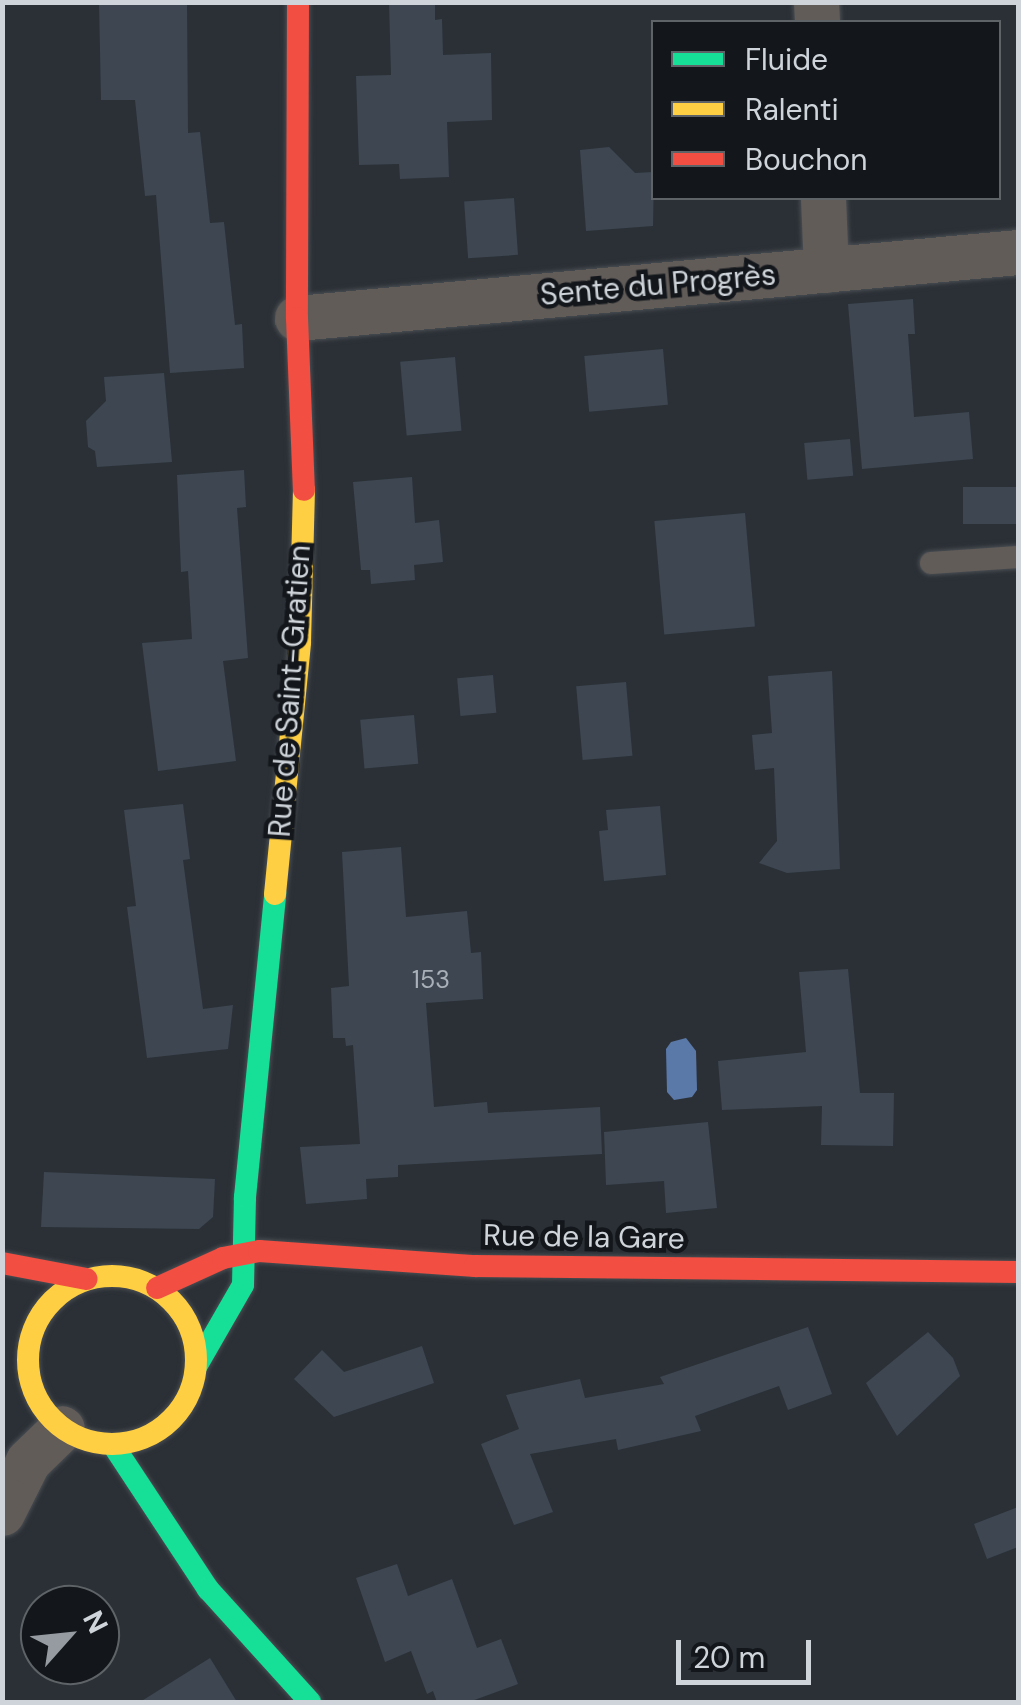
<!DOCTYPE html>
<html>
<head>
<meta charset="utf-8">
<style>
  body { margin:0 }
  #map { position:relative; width:1021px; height:1705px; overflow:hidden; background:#2b3036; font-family:"DM Sans",sans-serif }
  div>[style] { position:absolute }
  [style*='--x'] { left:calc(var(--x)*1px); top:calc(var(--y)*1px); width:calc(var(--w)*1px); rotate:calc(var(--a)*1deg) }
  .water>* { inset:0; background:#5a79a9 }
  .building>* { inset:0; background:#3d4651; transform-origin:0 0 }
  .roads { filter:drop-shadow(0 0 2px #494e53) drop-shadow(0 0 2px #494e53) }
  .lane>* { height:22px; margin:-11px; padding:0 11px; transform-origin:11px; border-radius:11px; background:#625c59 }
  .street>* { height:45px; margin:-22.5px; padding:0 22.5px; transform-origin:22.5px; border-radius:22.5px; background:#625c59 }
  .fast>* { height:22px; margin:-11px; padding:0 11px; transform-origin:11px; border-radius:11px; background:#16e098 }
  .slow>* { height:22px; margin:-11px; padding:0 11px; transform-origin:11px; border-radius:11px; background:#ffcf43 }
  .slow>.ring { margin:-11px; padding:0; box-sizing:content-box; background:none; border:22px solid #ffcf43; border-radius:50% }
  .jam>* { height:22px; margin:-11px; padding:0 11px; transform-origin:11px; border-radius:11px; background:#f24e42 }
  span { translate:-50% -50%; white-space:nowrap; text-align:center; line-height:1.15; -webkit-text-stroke:9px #13171c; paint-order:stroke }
  .number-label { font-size:25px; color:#aab0b8 }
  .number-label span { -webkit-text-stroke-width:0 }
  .street-label { font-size:30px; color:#ced4da }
  .frame { position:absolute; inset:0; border:5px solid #ced4da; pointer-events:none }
  .legend { position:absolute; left:651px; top:20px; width:350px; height:180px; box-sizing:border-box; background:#13171c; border:2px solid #5e6368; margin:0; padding:12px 18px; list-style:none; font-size:30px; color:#ced4da }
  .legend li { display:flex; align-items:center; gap:20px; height:50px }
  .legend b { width:50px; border:2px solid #5e6368 }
  .north { position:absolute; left:20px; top:1585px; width:100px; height:100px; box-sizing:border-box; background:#13171c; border:2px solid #5e6368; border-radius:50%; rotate:63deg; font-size:28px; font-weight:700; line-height:40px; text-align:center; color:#ced4da }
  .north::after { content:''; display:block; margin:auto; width:35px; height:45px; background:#959ba1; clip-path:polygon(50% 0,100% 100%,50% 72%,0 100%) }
  .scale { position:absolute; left:676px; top:1640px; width:135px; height:45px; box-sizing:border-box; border:5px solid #ced4da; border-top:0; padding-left:12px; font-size:30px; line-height:35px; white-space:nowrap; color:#ced4da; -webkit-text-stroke:8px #13171c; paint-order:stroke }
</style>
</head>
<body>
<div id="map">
  <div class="water">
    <i style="clip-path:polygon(686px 1038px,696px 1051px,697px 1090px,692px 1097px,674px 1100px,667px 1092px,666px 1049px,671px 1042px)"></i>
  </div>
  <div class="building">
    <i style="clip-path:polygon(99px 2px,187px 2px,188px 133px,200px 132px,210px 223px,224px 222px,235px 325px,242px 324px,244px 368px,170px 373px,156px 195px,145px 196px,135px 100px,101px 100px)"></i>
    <i style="clip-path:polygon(389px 2px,435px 2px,435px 20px,442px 19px,443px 55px,491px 53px,492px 120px,447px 122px,449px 177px,400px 179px,399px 164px,359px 165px,356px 76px,391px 75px)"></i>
    <i style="clip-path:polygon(609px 147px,635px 173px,654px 172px,653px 226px,586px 231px,580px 150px)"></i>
    <i style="left:514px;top:198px;width:57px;height:50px;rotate:86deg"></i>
    <i style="clip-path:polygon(913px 299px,915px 334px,908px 334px,914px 417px,969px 412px,973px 459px,862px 469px,848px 304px)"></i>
    <i style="left:663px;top:349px;width:56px;height:79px;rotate:85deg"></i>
    <i style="left:455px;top:357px;width:74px;height:55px;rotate:85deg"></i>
    <i style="clip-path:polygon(164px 373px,172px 462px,97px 467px,95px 451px,88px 447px,86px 421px,106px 401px,104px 377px)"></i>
    <i style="left:850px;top:439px;width:37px;height:46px;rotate:85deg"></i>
    <i style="clip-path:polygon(244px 470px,246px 507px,237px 508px,248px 658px,223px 661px,236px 761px,158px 771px,142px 643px,192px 639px,188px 571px,181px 572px,177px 475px)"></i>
    <i style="clip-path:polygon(412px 477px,415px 523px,439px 520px,443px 562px,414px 565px,415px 580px,371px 584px,370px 570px,361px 570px,353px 482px)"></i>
    <i style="left:1018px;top:487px;width:37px;height:55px;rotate:90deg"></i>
    <i style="left:745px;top:513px;width:114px;height:91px;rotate:85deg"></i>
    <i style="clip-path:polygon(832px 671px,840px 869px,787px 873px,759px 863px,777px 841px,774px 768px,755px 770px,752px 735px,772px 733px,768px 676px)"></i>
    <i style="left:493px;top:675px;width:38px;height:36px;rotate:85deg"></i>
    <i style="left:626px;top:682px;width:74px;height:50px;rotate:85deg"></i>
    <i style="left:414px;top:715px;width:49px;height:54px;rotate:85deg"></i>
    <i style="clip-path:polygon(183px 804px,190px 859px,183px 860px,203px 1009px,233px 1005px,228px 1049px,147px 1058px,127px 907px,136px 906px,124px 810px)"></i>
    <i style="clip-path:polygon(660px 806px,666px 875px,604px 881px,599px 831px,608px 830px,606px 810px)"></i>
    <i style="clip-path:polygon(401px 847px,406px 917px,467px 911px,471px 953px,481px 952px,483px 999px,426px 1003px,434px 1107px,487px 1102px,488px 1113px,600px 1107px,602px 1154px,398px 1165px,398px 1177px,366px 1179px,367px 1199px,306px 1204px,300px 1147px,360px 1144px,353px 1045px,346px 1046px,345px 1038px,333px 1038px,331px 988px,349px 986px,342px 852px)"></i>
    <i style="clip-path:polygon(848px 969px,860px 1093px,894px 1093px,893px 1146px,821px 1145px,822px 1106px,722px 1110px,718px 1061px,806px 1052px,799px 972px)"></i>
    <i style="clip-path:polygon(708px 1122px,717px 1208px,666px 1213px,664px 1181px,606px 1185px,604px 1132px)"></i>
    <i style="clip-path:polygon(44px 1172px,215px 1179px,213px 1217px,199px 1229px,41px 1227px)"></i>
    <i style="clip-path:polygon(808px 1327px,832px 1394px,788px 1410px,779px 1386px,695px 1416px,701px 1431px,618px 1450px,616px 1439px,530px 1454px,553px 1512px,514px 1525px,481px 1444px,519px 1429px,506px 1395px,580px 1379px,585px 1398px,664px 1384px,660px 1377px)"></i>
    <i style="clip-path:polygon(928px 1332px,953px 1358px,960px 1376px,897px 1436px,866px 1383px)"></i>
    <i style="clip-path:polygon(422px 1346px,434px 1383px,334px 1417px,294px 1379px,322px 1350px,344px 1372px)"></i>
    <i style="clip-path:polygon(1018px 1507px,1018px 1547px,987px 1559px,974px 1524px)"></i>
    <i style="clip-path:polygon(397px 1564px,408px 1596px,452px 1579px,477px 1648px,501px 1639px,518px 1684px,469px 1702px,437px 1702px,433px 1691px,427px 1694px,411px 1651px,385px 1662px,356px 1578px)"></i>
    <i style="clip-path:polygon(210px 1658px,237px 1702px,140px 1702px)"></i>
  </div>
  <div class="roads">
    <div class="lane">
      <i style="--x:931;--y:563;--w:87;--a:-3.9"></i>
    </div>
    <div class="street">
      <i style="--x:816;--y:2;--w:20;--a:87"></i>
      <i style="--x:823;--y:198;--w:72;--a:87.6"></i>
      <i style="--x:297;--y:318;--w:724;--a:-5.23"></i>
      <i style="--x:2;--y:1513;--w:58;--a:-63.4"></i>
      <i style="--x:28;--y:1461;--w:47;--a:-44.1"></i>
    </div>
    <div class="fast">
      <i style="--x:197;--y:1365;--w:92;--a:-60.1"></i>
      <i style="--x:243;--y:1285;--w:88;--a:-88.7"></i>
      <i style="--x:245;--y:1197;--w:304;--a:-84.3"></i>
      <i style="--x:113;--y:1445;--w:173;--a:56.6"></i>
      <i style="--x:208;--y:1589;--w:152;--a:47.9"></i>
    </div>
    <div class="slow">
      <i style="--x:275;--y:894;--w:253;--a:-84.3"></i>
      <i style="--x:300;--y:642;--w:152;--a:-88.5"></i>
      <i class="ring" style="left:28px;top:1276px;width:146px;height:146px"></i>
    </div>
    <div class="jam">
      <i style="--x:298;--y:2;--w:316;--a:90.2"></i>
      <i style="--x:297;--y:318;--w:172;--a:87.7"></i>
      <i style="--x:2;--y:1263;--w:86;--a:10.7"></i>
      <i style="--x:157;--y:1288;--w:72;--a:-24.4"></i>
      <i style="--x:223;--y:1258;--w:37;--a:-11"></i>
      <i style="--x:259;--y:1251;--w:217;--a:4"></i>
      <i style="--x:475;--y:1266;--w:543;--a:0.63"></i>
    </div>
  </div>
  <div class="number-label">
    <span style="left:431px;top:980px">153</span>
  </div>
  <div class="street-label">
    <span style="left:658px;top:285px;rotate:-5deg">Sente du Progrès</span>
    <span style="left:290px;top:691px;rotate:-86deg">Rue de Saint-Gratien</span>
    <span style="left:584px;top:1237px;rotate:1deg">Rue de la Gare</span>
  </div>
  <div class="frame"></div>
  <ul class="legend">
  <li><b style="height:12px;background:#16e098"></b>Fluide</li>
  <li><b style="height:12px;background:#ffcf43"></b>Ralenti</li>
  <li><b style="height:12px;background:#f24e42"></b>Bouchon</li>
  </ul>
  <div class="north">N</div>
  <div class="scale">20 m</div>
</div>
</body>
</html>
